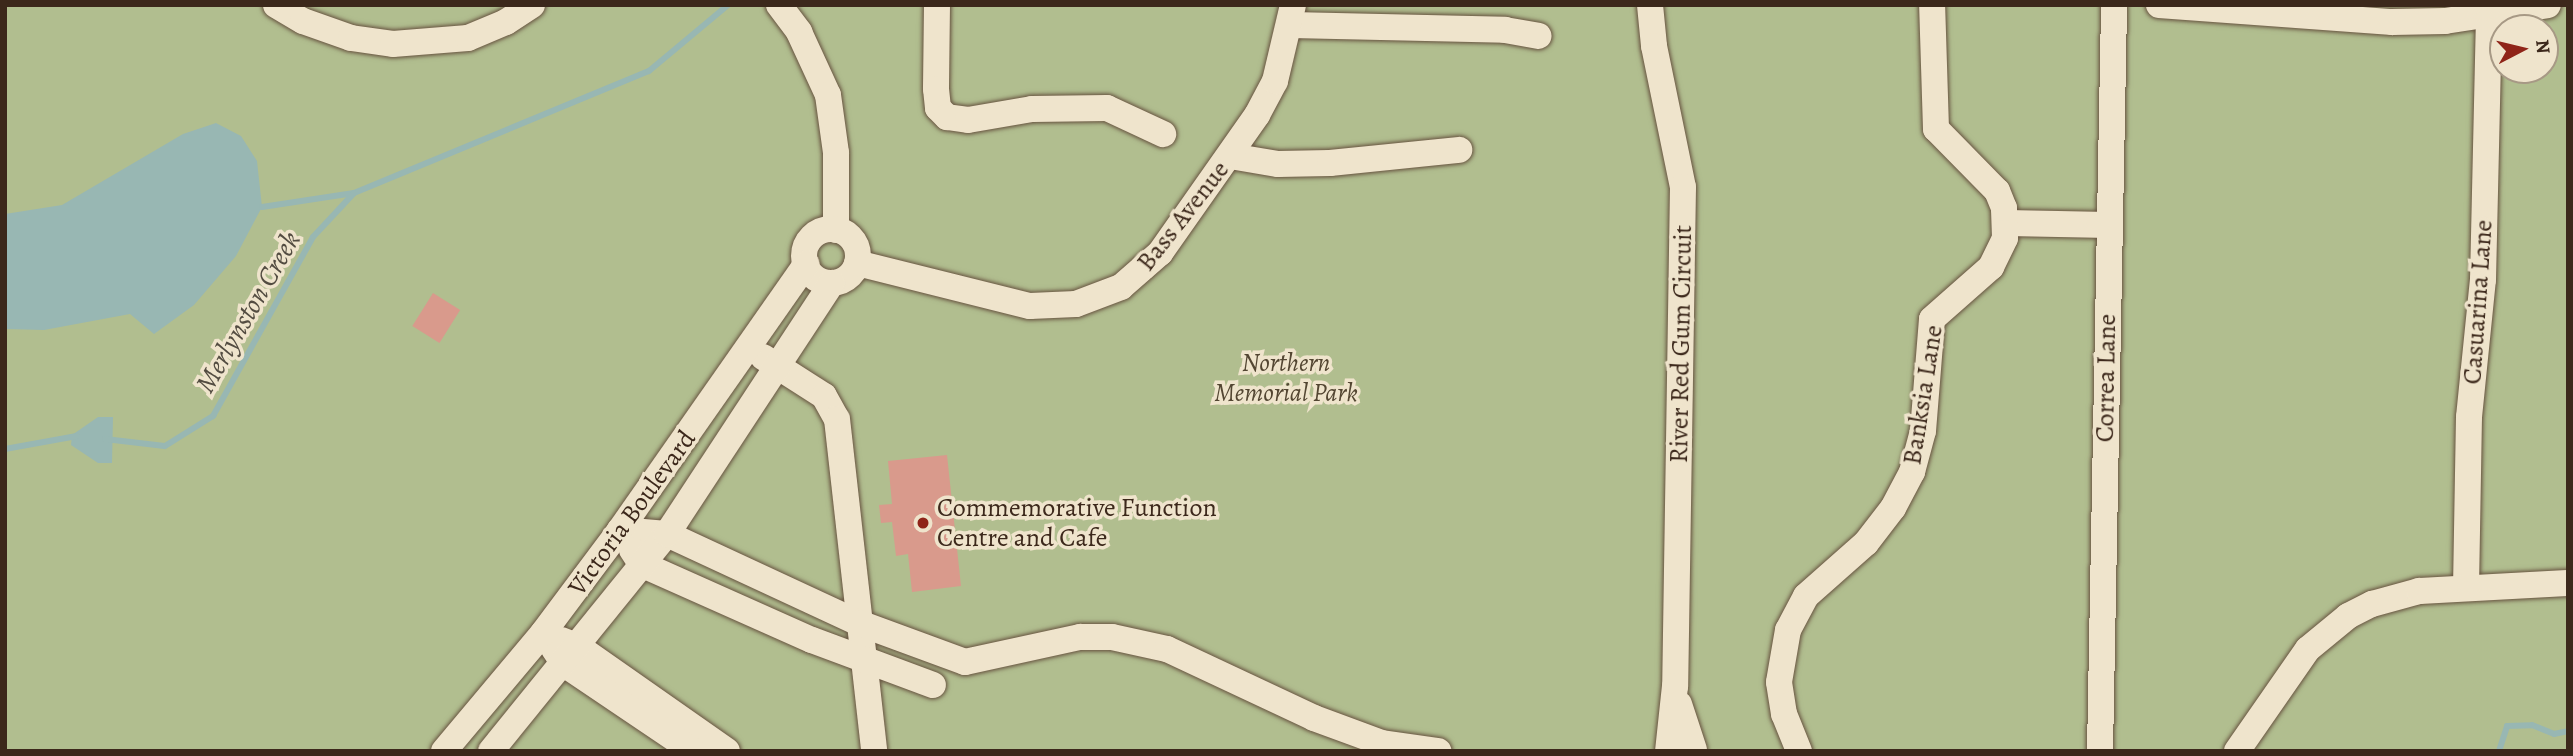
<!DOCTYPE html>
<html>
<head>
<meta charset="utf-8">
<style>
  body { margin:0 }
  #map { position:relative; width:2573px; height:756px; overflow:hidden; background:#e7d5b1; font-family:Alegreya,serif }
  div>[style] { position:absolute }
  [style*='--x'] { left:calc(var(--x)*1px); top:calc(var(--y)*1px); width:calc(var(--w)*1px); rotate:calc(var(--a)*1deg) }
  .green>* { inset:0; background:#b1be8f }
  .water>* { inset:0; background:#98b7b3 }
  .stream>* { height:6px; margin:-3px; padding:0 3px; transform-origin:3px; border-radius:3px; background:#98b7b3 }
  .building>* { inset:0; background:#d99a8c; transform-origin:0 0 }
  .roads { filter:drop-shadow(0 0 2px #675340) drop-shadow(0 0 2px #675340) }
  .minor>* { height:26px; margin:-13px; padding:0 13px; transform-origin:13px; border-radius:13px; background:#efe4cc }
  .minor>.ring { margin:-13px; padding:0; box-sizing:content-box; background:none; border:26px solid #efe4cc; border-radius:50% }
  .dots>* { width:19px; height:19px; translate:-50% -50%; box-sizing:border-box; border:4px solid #efe4cc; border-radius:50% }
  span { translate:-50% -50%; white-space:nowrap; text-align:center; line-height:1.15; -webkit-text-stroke:7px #efe4cc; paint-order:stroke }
  .street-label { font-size:26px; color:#3c281b }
  .park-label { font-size:26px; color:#534632; font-style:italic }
  .poi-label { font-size:26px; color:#3c281b }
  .left { translate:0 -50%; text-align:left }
  .water-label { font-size:28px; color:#534c41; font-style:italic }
  .frame { position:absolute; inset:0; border:7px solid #3c281b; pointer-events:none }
  .north { position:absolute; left:2489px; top:14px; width:70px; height:70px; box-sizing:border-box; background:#efe4cc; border:2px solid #a79985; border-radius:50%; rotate:83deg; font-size:19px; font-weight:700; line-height:28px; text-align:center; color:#3c281b }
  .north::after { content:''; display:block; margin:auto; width:24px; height:32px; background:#8f2418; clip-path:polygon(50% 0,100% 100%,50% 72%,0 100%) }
</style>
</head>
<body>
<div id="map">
  <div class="green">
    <i style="clip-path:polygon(evenodd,5px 5px,2568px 5px,2568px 751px,5px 751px,5px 5px,2503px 28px,2545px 28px,2545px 70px,2503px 70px,2503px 28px)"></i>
  </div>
  <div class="water">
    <i style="clip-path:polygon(216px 123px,241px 136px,257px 161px,262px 207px,236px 256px,194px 305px,154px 334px,130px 314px,44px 330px,5px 329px,5px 214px,62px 205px,183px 134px)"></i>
    <i style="clip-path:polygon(98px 417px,113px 417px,112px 463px,98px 463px,71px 445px,72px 435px)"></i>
  </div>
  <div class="stream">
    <i style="--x:262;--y:207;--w:93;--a:-8.7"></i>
    <i style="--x:354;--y:193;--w:319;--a:-22.5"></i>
    <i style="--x:649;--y:71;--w:103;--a:-39.9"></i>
    <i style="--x:105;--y:439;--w:60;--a:6.7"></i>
    <i style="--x:165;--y:446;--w:57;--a:-32"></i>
    <i style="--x:213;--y:416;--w:205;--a:-60.8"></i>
    <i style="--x:313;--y:237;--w:60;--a:-47"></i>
    <i style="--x:5;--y:449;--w:73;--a:-10.2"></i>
    <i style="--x:2499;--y:751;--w:26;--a:-72"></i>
    <i style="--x:2507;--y:726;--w:25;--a:-2"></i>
    <i style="--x:2532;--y:725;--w:24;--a:22"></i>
    <i style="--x:2554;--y:734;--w:14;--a:-12"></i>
  </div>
  <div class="building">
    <i style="left:433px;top:293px;width:32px;height:39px;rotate:32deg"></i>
    <i style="clip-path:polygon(947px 455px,961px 586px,912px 592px,908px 554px,896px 556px,892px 522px,881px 523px,879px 505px,892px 504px,888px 461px)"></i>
  </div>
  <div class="roads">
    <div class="minor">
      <i style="--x:276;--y:5;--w:31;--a:31"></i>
      <i style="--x:303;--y:21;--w:51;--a:19.5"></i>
      <i style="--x:351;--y:38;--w:42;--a:8.1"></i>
      <i style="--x:393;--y:44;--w:75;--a:-4.6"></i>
      <i style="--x:468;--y:38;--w:41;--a:-22.8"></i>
      <i style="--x:506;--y:22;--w:31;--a:-33"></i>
      <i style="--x:779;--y:5;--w:34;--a:53"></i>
      <i style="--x:799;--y:32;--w:69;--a:65.3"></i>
      <i style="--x:828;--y:95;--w:59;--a:82.1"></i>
      <i style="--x:836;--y:153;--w:77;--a:90"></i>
      <i style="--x:937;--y:5;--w:84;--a:90.7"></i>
      <i style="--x:936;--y:89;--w:19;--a:84"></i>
      <i style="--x:938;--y:108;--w:13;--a:45"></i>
      <i style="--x:947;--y:117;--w:21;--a:8"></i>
      <i style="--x:968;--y:120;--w:65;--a:-9.8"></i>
      <i style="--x:1032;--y:109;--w:75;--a:-0.8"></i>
      <i style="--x:1107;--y:108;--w:62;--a:24.9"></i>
      <i style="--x:1650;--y:5;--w:41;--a:84.4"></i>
      <i style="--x:1654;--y:46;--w:144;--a:78.4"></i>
      <i style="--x:1683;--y:187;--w:499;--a:90.9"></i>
      <i style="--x:1675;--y:686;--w:65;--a:96.1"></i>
      <i style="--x:2159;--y:5;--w:234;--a:4.2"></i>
      <i style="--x:2392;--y:22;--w:53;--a:-1.1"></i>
      <i style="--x:2445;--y:21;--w:104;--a:-8.8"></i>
      <i style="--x:1291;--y:25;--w:214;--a:1.3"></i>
      <i style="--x:1505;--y:30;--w:34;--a:10"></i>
      <i style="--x:1230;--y:156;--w:49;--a:9.5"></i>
      <i style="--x:1278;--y:164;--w:52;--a:-1.1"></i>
      <i style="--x:1330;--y:163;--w:130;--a:-5.8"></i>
      <i style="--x:2007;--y:223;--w:102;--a:1.1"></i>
      <i class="ring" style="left:804px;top:229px;width:28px;height:28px"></i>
      <i style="--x:857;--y:263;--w:178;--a:14"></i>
      <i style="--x:1030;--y:306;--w:46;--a:-2.5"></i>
      <i style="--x:1076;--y:304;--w:48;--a:-20.7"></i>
      <i style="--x:1121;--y:287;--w:52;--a:-41.1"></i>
      <i style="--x:1160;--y:253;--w:169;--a:-54.9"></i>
      <i style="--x:1257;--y:115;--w:38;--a:-62"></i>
      <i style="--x:1275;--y:81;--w:78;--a:-76.7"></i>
      <i style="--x:763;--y:357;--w:72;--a:32.6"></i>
      <i style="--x:824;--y:396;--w:26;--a:61"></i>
      <i style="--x:837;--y:419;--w:334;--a:83.6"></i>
      <i style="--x:620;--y:530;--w:47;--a:4.9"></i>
      <i style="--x:667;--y:534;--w:212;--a:24.9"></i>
      <i style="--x:859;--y:623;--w:113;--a:20.2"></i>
      <i style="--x:965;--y:662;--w:118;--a:-12.3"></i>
      <i style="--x:1080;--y:637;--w:32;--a:0"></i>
      <i style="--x:1112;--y:637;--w:56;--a:12.3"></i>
      <i style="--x:1167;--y:649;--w:162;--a:25.1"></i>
      <i style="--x:1314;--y:718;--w:72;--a:20.2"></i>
      <i style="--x:1382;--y:743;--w:57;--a:8.1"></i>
      <i style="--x:632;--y:550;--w:17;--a:57"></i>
      <i style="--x:641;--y:564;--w:187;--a:24"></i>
      <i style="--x:812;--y:640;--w:129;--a:20.4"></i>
      <i style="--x:2466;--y:588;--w:171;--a:-89"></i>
      <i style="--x:2469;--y:417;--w:138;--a:-84.2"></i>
      <i style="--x:2483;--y:280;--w:264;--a:-88.7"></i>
      <i style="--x:561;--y:640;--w:17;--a:21"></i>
      <i style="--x:577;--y:646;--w:183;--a:35"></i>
      <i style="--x:554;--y:649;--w:18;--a:56"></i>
      <i style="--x:564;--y:664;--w:156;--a:34"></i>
      <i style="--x:1679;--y:704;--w:48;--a:71.9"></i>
      <i style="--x:444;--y:751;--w:154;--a:-50"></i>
      <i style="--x:543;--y:633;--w:129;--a:-53.2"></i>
      <i style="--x:620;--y:530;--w:325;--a:-55"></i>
      <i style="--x:491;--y:751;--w:279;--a:-51"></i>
      <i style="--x:667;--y:534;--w:300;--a:-56.7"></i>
      <i style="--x:1799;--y:751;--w:40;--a:-112"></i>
      <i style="--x:1784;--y:714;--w:32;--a:-99"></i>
      <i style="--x:1779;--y:682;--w:53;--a:-80.2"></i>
      <i style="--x:1788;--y:630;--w:38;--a:-62"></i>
      <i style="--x:1806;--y:596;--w:80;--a:-41.5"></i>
      <i style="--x:1866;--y:543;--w:44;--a:-52.4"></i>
      <i style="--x:1893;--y:508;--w:41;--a:-62.2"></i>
      <i style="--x:1912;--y:472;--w:42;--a:-75"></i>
      <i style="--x:1923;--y:431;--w:112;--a:-85.4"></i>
      <i style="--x:1932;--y:319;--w:79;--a:-41.4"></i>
      <i style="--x:1991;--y:267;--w:32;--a:-64"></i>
      <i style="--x:2005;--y:238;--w:30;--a:-92"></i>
      <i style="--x:2004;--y:208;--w:18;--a:-112"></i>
      <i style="--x:1997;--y:191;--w:87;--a:-134.5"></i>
      <i style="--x:1936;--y:129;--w:124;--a:-91.8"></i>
      <i style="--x:2100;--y:751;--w:746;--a:-88.92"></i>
      <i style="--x:2237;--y:751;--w:124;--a:-55.2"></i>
      <i style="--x:2308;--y:649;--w:52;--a:-39.5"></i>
      <i style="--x:2348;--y:616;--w:27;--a:-27"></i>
      <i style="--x:2372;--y:604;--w:49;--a:-15.5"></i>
      <i style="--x:2419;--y:591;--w:149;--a:-3.1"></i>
    </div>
  </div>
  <div class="dots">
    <i style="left:923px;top:523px;background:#8f2418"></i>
  </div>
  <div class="street-label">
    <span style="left:1183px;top:216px;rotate:-52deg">Bass Avenue</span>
    <span style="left:2478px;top:302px;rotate:-86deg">Casuarina Lane</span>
    <span style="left:1681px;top:344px;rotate:-89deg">River Red Gum Circuit</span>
    <span style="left:2106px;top:378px;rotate:-89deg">Correa Lane</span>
    <span style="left:1923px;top:395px;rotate:-81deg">Banksia Lane</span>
    <span style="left:632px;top:513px;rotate:-54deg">Victoria Boulevard</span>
  </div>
  <div class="park-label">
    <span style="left:1286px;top:378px">Northern<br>Memorial Park</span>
  </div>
  <div class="poi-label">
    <span class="left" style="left:937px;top:523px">Commemorative Function<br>Centre and Cafe</span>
  </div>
  <div class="water-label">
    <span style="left:248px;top:312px;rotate:-60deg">Merlynston Creek</span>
  </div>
  <div class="frame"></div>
  <div class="north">N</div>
</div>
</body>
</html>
